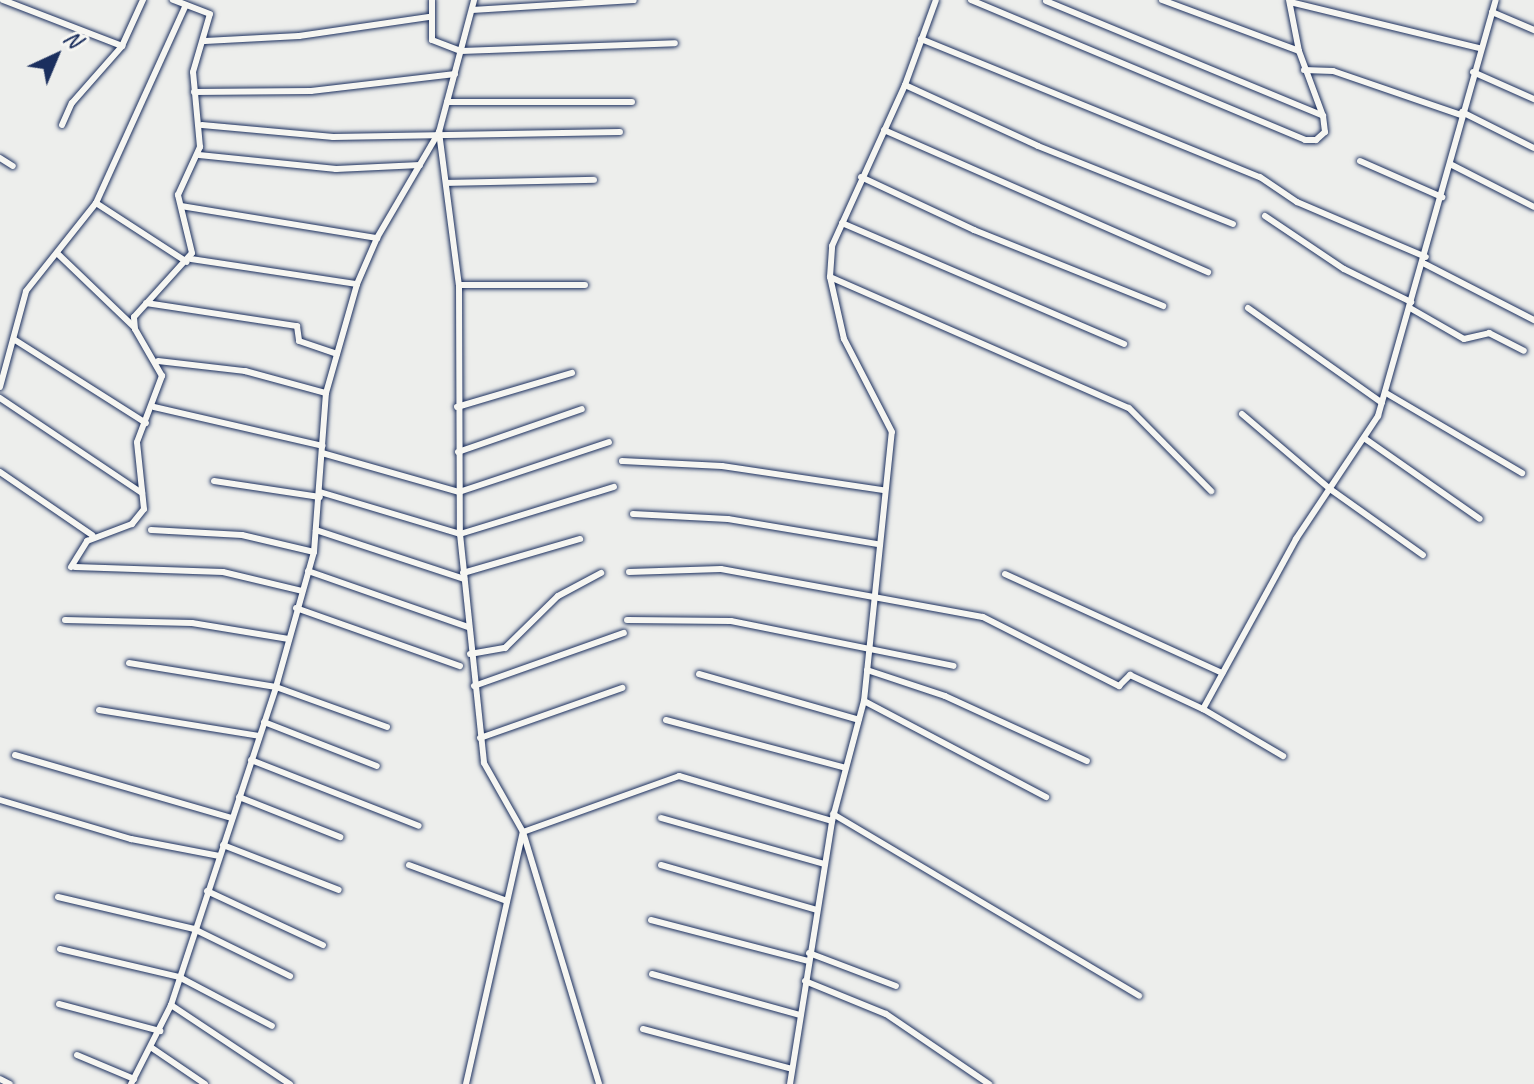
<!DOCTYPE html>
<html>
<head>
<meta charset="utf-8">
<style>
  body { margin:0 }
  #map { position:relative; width:1534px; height:1084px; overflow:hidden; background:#edeeec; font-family:Caveat,sans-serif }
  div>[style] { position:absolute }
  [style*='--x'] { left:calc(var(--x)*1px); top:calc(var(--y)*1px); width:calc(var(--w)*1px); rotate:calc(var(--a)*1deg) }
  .roads { filter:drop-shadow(0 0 2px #1b2f5e) drop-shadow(0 0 2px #1b2f5e) }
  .minor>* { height:6px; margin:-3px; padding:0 3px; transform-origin:3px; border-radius:3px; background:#f6f6f2 }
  span { translate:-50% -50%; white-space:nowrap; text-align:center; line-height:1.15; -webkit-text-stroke:6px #f6f6f2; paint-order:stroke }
  .north { position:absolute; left:16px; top:16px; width:80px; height:80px; -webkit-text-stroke:6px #f6f6f2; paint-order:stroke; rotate:44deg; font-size:22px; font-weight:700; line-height:32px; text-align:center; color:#1b2f5e }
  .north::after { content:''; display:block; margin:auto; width:28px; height:36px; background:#1b2f5e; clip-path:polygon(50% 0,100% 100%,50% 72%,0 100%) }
</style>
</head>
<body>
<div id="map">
  <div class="roads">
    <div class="minor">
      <i style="--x:3;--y:0;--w:128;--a:21.1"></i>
      <i style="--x:432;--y:0;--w:40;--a:90"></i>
      <i style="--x:432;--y:40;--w:31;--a:21"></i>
      <i style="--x:461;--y:51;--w:214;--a:-2.1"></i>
      <i style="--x:971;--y:0;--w:362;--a:22.7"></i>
      <i style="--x:1305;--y:140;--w:11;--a:0"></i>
      <i style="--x:1316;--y:140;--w:12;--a:-42"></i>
      <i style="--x:1325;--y:132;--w:16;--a:-97"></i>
      <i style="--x:1323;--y:116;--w:69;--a:-110.3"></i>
      <i style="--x:1299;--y:51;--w:52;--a:-101.1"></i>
      <i style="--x:1162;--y:0;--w:146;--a:20.4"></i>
      <i style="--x:1046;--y:1;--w:300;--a:22.5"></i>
      <i style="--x:1290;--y:2;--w:195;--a:13.7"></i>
      <i style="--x:472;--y:10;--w:162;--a:-3.5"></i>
      <i style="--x:1492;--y:12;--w:46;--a:23.2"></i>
      <i style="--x:921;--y:39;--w:366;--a:22.2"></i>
      <i style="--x:1260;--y:177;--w:45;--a:34"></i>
      <i style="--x:1297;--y:202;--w:140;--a:23.1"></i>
      <i style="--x:205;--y:41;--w:94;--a:-3"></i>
      <i style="--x:299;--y:36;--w:131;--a:-8.3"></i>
      <i style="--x:1304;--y:70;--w:29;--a:2"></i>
      <i style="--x:1333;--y:71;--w:135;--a:19"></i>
      <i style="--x:1473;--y:72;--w:67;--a:23.9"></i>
      <i style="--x:905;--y:85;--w:146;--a:24.6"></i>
      <i style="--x:1038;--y:146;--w:210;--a:21.8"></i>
      <i style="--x:194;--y:92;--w:117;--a:-0.5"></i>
      <i style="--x:311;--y:91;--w:145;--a:-6.7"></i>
      <i style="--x:447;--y:102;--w:185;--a:0"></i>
      <i style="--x:1462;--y:112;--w:80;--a:26.6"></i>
      <i style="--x:62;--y:125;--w:24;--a:-66"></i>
      <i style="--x:72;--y:103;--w:76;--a:-48.7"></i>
      <i style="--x:122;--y:46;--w:51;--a:-65.5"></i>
      <i style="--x:202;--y:125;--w:132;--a:5.2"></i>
      <i style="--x:333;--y:137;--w:287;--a:-1"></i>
      <i style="--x:884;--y:130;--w:354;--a:23.7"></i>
      <i style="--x:439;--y:132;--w:154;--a:82.6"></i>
      <i style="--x:459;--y:285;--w:249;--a:89.8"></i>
      <i style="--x:460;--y:534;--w:230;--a:84"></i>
      <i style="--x:484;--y:763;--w:79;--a:60.5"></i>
      <i style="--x:523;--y:832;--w:263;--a:73.2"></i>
      <i style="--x:199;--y:155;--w:138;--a:5.8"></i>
      <i style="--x:336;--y:169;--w:84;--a:-2.7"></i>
      <i style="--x:0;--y:158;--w:15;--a:32"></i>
      <i style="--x:1360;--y:161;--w:90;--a:23.7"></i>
      <i style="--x:1452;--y:165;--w:92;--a:27.1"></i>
      <i style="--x:861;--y:177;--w:125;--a:25.1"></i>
      <i style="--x:974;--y:230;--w:204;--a:21.9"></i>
      <i style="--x:446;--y:183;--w:148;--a:-1.2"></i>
      <i style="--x:96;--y:203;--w:108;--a:33"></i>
      <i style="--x:181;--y:206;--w:199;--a:9.3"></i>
      <i style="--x:1265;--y:216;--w:95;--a:33.9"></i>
      <i style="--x:1344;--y:269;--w:75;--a:26.2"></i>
      <i style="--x:842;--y:223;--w:307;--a:23.2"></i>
      <i style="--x:59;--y:255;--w:104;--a:43.8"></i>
      <i style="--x:191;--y:259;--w:168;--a:8.6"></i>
      <i style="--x:1425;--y:264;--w:123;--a:27.2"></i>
      <i style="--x:830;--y:277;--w:326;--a:23.7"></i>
      <i style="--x:1129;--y:408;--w:117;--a:45.3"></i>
      <i style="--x:459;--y:285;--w:126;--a:0"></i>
      <i style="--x:146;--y:303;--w:153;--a:8.7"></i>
      <i style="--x:297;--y:326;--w:15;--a:82"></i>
      <i style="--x:299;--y:341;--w:40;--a:18.9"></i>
      <i style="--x:1248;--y:308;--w:164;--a:35.3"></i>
      <i style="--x:1410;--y:308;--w:62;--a:29.9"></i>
      <i style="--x:1464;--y:339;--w:26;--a:-13"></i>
      <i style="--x:1489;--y:333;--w:39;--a:27"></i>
      <i style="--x:15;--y:340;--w:155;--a:32.4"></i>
      <i style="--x:158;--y:361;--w:88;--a:6.6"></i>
      <i style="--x:245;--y:371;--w:84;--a:15.2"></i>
      <i style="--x:0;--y:387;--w:99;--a:-74.8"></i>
      <i style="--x:26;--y:291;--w:112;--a:-51.5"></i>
      <i style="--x:96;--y:203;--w:217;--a:-65.6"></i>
      <i style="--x:1386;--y:393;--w:158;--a:30.5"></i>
      <i style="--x:0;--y:398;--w:171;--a:33.8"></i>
      <i style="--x:154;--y:407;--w:173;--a:13"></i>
      <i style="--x:457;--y:407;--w:120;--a:-16.5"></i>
      <i style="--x:1242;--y:414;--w:116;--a:40.4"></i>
      <i style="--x:1330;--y:489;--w:114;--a:35.4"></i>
      <i style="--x:1364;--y:438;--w:141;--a:34.9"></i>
      <i style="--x:458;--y:452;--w:131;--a:-19.1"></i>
      <i style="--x:322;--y:453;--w:142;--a:15.9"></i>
      <i style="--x:459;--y:492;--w:158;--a:-18.4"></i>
      <i style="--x:622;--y:461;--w:100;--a:2.9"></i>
      <i style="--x:722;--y:466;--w:163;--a:8.5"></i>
      <i style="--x:0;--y:472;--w:112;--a:34.4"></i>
      <i style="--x:214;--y:481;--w:107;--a:8.6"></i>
      <i style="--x:320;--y:492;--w:146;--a:16.7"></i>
      <i style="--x:460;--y:534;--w:161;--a:-17"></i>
      <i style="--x:633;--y:514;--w:95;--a:3"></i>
      <i style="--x:728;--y:519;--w:152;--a:9.5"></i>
      <i style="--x:151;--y:530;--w:91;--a:3.1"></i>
      <i style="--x:242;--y:535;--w:74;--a:13.3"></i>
      <i style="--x:316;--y:530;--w:156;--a:18.3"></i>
      <i style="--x:71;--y:567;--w:31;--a:-58"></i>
      <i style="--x:87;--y:541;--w:48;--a:-20.7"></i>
      <i style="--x:132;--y:524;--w:19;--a:-51"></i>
      <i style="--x:144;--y:509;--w:67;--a:-96"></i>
      <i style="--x:137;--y:442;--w:71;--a:-69.3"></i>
      <i style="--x:162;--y:376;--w:54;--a:-119.9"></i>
      <i style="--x:135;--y:329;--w:12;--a:-95"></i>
      <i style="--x:134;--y:317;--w:86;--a:-47.8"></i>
      <i style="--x:192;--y:253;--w:60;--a:-103.6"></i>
      <i style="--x:178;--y:195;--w:53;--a:-65.4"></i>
      <i style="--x:200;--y:147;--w:75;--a:-95.3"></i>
      <i style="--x:193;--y:72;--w:60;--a:-73.7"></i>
      <i style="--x:210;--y:14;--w:40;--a:-159"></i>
      <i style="--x:75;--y:567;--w:148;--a:1.9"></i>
      <i style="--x:223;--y:572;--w:81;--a:13.5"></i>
      <i style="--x:308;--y:571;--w:170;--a:19.3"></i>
      <i style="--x:629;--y:572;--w:92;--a:-1.9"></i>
      <i style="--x:721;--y:569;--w:266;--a:10.4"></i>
      <i style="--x:983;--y:617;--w:153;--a:26.9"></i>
      <i style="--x:1119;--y:686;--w:16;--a:-45"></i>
      <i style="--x:1130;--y:675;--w:81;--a:25"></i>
      <i style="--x:1203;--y:709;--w:93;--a:30.4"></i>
      <i style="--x:463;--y:573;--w:122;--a:-16.2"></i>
      <i style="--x:1005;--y:574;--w:239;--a:24.5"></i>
      <i style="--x:296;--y:608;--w:174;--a:19.5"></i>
      <i style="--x:65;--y:620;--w:127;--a:1.4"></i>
      <i style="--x:192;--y:623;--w:98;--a:9.4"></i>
      <i style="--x:627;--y:620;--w:104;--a:0.6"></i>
      <i style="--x:731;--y:621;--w:227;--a:11.4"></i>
      <i style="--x:470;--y:654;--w:36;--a:-10"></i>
      <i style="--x:505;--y:648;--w:74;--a:-44.5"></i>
      <i style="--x:558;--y:596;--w:49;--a:-28.1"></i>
      <i style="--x:129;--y:663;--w:149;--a:9.3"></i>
      <i style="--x:276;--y:687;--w:118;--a:19.8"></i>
      <i style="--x:867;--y:670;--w:82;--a:18.4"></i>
      <i style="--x:945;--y:696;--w:156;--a:24.6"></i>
      <i style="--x:699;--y:674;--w:166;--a:16"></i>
      <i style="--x:474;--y:686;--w:159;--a:-19.5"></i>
      <i style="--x:864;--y:701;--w:206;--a:27.8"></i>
      <i style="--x:1203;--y:709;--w:194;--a:-61.3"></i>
      <i style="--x:1296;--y:539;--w:148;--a:-56.3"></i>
      <i style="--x:1378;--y:416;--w:432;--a:-74.2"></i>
      <i style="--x:99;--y:710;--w:162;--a:9.2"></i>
      <i style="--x:666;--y:720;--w:186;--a:14.9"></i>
      <i style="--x:264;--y:722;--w:121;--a:21.3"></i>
      <i style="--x:480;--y:738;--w:151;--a:-19.4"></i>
      <i style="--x:15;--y:755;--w:226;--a:16.2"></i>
      <i style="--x:251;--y:760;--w:180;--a:21.4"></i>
      <i style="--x:239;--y:797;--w:109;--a:21.6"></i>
      <i style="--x:0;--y:800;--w:137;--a:16.6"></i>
      <i style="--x:131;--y:839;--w:90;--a:10.9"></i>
      <i style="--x:833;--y:814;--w:356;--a:30.7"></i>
      <i style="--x:661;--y:818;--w:170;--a:15.7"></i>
      <i style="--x:223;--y:845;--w:124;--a:21.2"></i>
      <i style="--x:409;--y:865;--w:104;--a:20.2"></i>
      <i style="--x:661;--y:865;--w:162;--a:16.1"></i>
      <i style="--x:207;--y:891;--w:128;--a:25"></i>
      <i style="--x:58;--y:897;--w:140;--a:13.2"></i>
      <i style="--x:194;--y:929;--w:107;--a:26.1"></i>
      <i style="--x:651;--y:920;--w:162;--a:14.6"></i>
      <i style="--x:60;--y:949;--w:122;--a:13.2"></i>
      <i style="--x:179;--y:977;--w:105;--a:27.8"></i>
      <i style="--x:809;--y:953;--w:93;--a:20.8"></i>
      <i style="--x:652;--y:974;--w:154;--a:15.5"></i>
      <i style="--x:805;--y:981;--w:87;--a:22.2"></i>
      <i style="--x:886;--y:1014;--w:125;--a:34.2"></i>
      <i style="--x:59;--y:1004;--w:105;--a:15"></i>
      <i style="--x:171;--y:1005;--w:143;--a:33.6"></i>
      <i style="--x:643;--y:1029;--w:154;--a:15"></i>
      <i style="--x:152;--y:1048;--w:64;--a:34.2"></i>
      <i style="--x:77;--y:1055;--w:62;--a:22.8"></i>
      <i style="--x:0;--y:1079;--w:11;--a:27"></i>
      <i style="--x:131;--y:1084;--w:89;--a:-63.1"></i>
      <i style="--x:171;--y:1005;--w:335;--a:-71.7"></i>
      <i style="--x:276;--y:687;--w:140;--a:-74.3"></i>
      <i style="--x:314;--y:552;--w:159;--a:-85.7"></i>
      <i style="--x:326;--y:393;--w:113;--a:-74.1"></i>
      <i style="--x:357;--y:284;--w:50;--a:-66.5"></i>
      <i style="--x:377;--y:238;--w:123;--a:-59.7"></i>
      <i style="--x:439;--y:132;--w:137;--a:-75.1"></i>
      <i style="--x:466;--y:1084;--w:258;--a:-77.3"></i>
      <i style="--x:523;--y:832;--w:166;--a:-19.7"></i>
      <i style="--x:679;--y:776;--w:159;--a:16.4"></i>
      <i style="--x:790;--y:1084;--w:266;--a:-80.9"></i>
      <i style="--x:832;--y:821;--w:124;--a:-75.1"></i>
      <i style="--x:864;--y:701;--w:270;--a:-84.1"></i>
      <i style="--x:892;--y:432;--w:105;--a:-117.3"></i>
      <i style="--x:844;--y:339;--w:64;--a:-102.7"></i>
      <i style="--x:830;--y:277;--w:31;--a:-86"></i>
      <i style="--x:832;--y:246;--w:177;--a:-65.6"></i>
      <i style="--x:905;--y:85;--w:90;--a:-70"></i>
    </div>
  </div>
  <div class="north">N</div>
</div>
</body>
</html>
